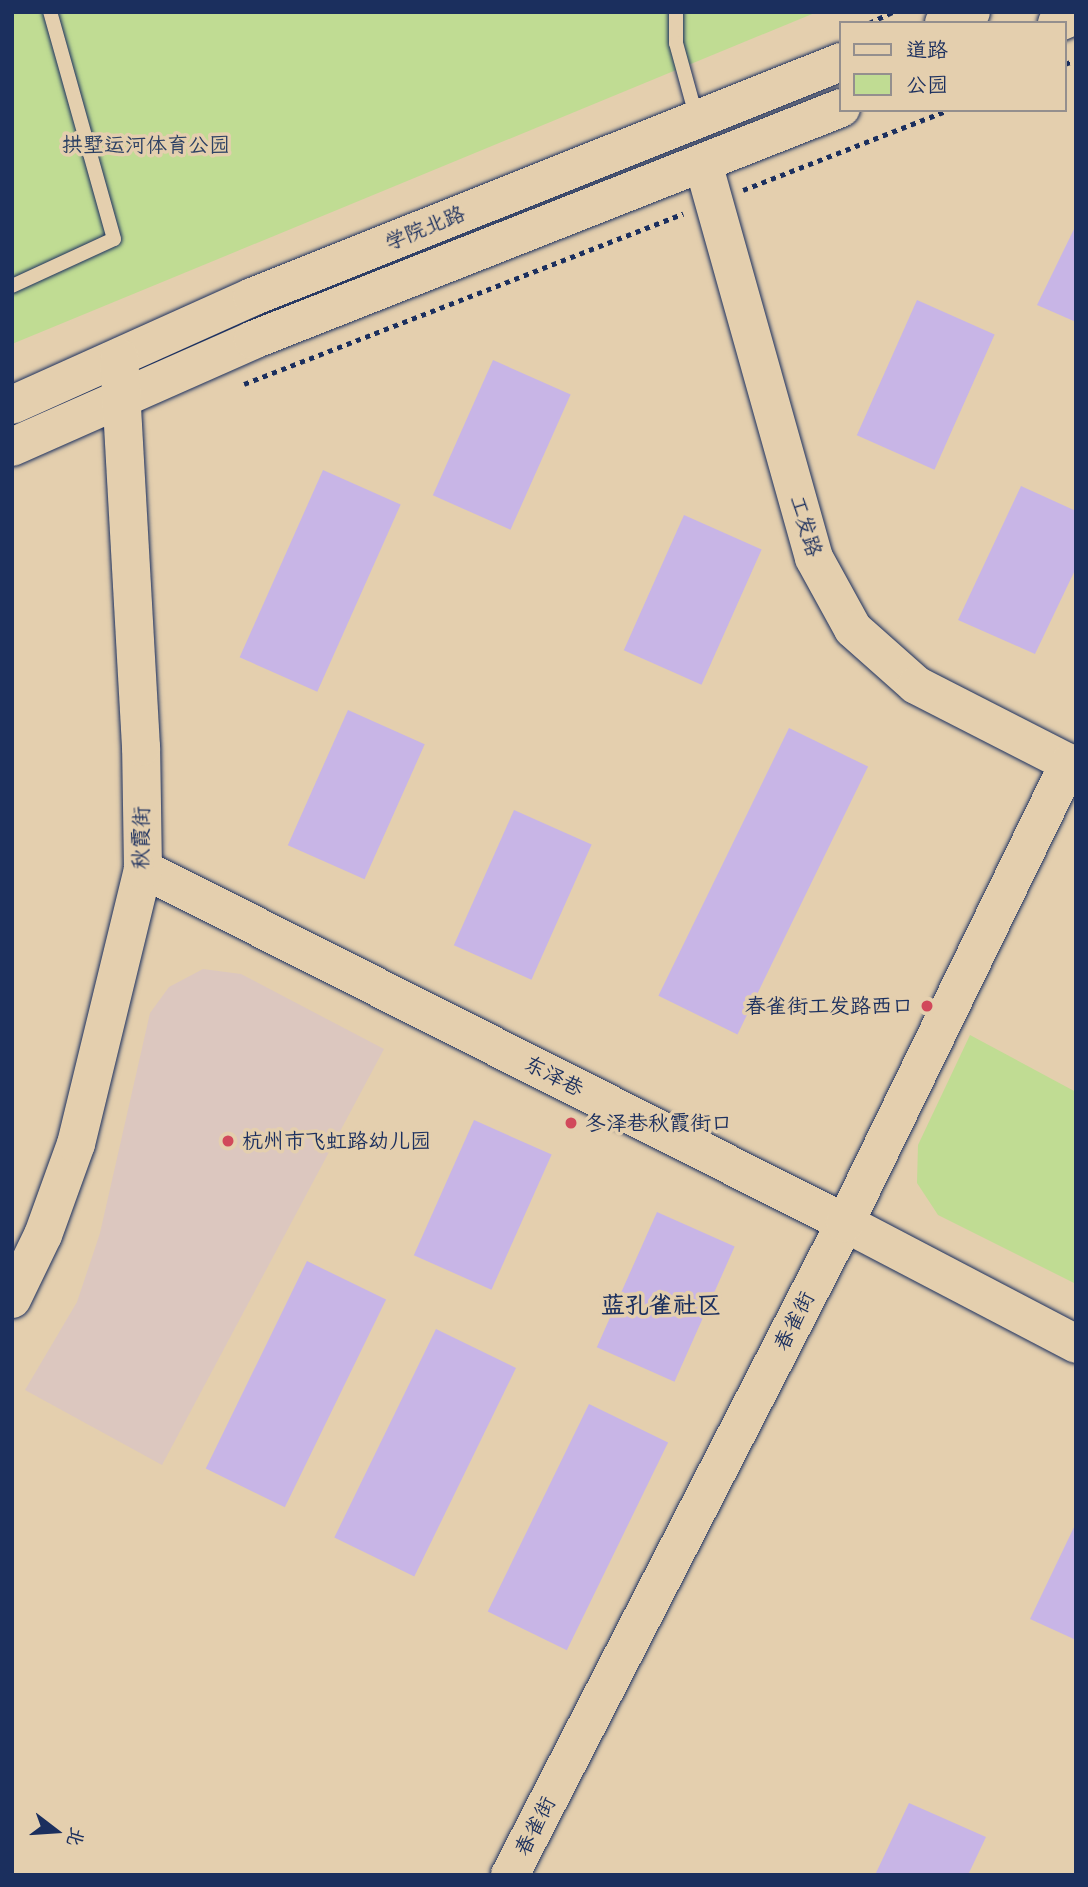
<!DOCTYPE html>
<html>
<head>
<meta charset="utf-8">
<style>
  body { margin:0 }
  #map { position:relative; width:1088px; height:1887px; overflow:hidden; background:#e4cfae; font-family:"Patrick Hand","LXGW WenKai TC",sans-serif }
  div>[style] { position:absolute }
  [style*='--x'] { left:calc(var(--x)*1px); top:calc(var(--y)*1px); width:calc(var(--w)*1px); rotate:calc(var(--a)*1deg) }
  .built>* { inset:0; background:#dcc7bf }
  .green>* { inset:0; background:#c0dc93 }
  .building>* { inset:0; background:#c8b5e6; transform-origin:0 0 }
  .path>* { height:4.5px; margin-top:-2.25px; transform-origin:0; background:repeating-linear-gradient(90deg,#1b2f5e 0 5px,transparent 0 10px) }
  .roads { filter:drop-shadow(0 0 2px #1b2f5e) drop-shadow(0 0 2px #1b2f5e) }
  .lane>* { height:14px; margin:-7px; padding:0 7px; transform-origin:7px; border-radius:7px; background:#e4cfae }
  .secondary>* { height:38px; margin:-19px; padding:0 19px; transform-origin:19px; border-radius:19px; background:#e4cfae }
  .dots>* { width:19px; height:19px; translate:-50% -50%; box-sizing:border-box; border:4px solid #e4cfae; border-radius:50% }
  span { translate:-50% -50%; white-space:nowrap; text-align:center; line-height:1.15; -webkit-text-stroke:7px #e4cfae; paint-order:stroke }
  .park-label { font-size:21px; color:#2c4063 }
  .street-label { font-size:21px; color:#1b2f5e }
  .poi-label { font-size:21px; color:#1b2f5e }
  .right { translate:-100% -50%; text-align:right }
  .left { translate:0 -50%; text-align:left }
  .quarter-label { font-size:24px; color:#1b2f5e; font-weight:700 }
  .frame { position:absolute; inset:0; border:14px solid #1b2f5e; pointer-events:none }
  .legend { position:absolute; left:839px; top:21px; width:228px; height:91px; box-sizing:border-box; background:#e4cfae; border:2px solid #948f8e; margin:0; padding:9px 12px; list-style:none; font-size:21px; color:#1b2f5e }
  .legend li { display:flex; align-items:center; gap:14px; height:35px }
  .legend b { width:35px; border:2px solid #948f8e }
  .north { position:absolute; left:21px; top:1796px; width:70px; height:70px; -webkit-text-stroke:5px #e4cfae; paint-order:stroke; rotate:107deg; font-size:19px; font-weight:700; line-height:28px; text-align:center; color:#1b2f5e }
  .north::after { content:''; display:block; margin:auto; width:24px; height:32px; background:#1b2f5e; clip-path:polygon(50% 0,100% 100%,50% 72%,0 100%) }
</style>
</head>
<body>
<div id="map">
  <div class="built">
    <i style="clip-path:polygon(203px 969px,241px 974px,384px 1049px,162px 1465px,25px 1390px,77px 1302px,100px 1233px,150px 1013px,169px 987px)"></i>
  </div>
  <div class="green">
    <i style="clip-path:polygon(12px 12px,817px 12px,12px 344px)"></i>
    <i style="clip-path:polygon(970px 1035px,1076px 1092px,1076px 1284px,938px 1215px,917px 1183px,918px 1145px)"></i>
  </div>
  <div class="building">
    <i style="clip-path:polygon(1076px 225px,1076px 322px,1037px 305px)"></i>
    <i style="left:917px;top:300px;width:85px;height:148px;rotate:24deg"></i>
    <i style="left:493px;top:360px;width:85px;height:148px;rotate:24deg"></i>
    <i style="left:323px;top:470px;width:85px;height:205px;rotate:24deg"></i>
    <i style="clip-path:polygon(1021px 486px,1076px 511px,1076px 568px,1035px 654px,958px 620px)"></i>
    <i style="left:684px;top:515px;width:85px;height:148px;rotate:24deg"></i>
    <i style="left:348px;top:710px;width:84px;height:148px;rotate:24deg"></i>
    <i style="left:789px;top:728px;width:88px;height:298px;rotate:26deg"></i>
    <i style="left:514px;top:810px;width:85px;height:148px;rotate:24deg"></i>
    <i style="left:474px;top:1120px;width:85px;height:148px;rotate:24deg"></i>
    <i style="left:657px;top:1212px;width:85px;height:148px;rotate:24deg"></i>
    <i style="left:307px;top:1261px;width:88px;height:231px;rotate:26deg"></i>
    <i style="left:436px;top:1329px;width:89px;height:232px;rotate:26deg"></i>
    <i style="left:589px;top:1404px;width:88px;height:231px;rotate:26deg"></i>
    <i style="clip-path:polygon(1076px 1523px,1076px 1640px,1030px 1619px)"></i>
    <i style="clip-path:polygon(909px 1803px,986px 1837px,968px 1875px,875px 1875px)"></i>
  </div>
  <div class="path">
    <i style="--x:869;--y:23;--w:26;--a:-25"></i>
    <i style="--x:1065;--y:64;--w:12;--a:-20"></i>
    <i style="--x:743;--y:190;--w:220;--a:-21.3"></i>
    <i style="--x:244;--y:384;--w:471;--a:-21.2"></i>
  </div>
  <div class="roads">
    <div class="lane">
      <i style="--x:676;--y:12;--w:31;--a:90"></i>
      <i style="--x:676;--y:43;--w:79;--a:74.6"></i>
      <i style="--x:12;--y:286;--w:112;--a:-24.7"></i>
      <i style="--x:114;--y:239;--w:236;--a:-105.7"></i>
    </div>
    <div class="secondary">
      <i style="--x:944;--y:23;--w:29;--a:-22"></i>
      <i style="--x:1057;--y:23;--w:21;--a:-23"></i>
      <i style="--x:703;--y:163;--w:410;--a:74.3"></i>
      <i style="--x:814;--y:558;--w:81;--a:61.2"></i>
      <i style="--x:853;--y:629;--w:84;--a:41.6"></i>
      <i style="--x:916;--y:685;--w:180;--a:27.1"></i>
      <i style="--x:12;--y:405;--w:263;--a:-24.2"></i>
      <i style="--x:252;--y:297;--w:634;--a:-21.75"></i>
      <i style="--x:12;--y:447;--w:264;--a:-23.9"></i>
      <i style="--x:253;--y:340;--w:632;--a:-21.53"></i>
      <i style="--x:143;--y:869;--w:786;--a:26.76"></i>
      <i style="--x:845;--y:1223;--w:261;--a:27.6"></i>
      <i style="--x:12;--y:1299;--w:71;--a:-64.2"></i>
      <i style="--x:43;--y:1235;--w:97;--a:-70.1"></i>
      <i style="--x:76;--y:1144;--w:283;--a:-76.3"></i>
      <i style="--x:143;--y:869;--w:122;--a:-90.9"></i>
      <i style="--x:141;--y:747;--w:390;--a:-93.2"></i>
      <i style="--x:510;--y:1875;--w:733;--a:-62.81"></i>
      <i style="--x:845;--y:1223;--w:512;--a:-64.04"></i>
    </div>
  </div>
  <div class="dots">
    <i style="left:927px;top:1006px;background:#d1495b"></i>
    <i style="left:571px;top:1123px;background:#d1495b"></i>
    <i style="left:228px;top:1141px;background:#d1495b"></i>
  </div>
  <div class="park-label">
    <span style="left:146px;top:145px">拱墅运河体育公园</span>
  </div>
  <div class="street-label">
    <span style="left:425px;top:228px;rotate:-22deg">学院北路</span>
    <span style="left:806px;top:526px;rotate:73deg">工发路</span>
    <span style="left:141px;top:838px;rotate:-89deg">秋霞街</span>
    <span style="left:554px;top:1076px;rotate:27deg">东泽巷</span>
    <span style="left:794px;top:1321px;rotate:-63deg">春雀街</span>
    <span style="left:535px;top:1826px;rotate:-63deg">春雀街</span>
  </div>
  <div class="poi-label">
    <span class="right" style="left:913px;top:1006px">春雀街工发路西口</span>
    <span class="left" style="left:585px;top:1123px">冬泽巷秋霞街口</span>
    <span class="left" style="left:242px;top:1141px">杭州市飞虹路幼儿园</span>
  </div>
  <div class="quarter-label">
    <span style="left:661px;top:1305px">蓝孔雀社区</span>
  </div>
  <div class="frame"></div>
  <ul class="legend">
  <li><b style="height:9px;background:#e4cfae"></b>道路</li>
  <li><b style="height:19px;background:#c0dc93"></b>公园</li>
  </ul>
  <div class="north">北</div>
</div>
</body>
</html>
